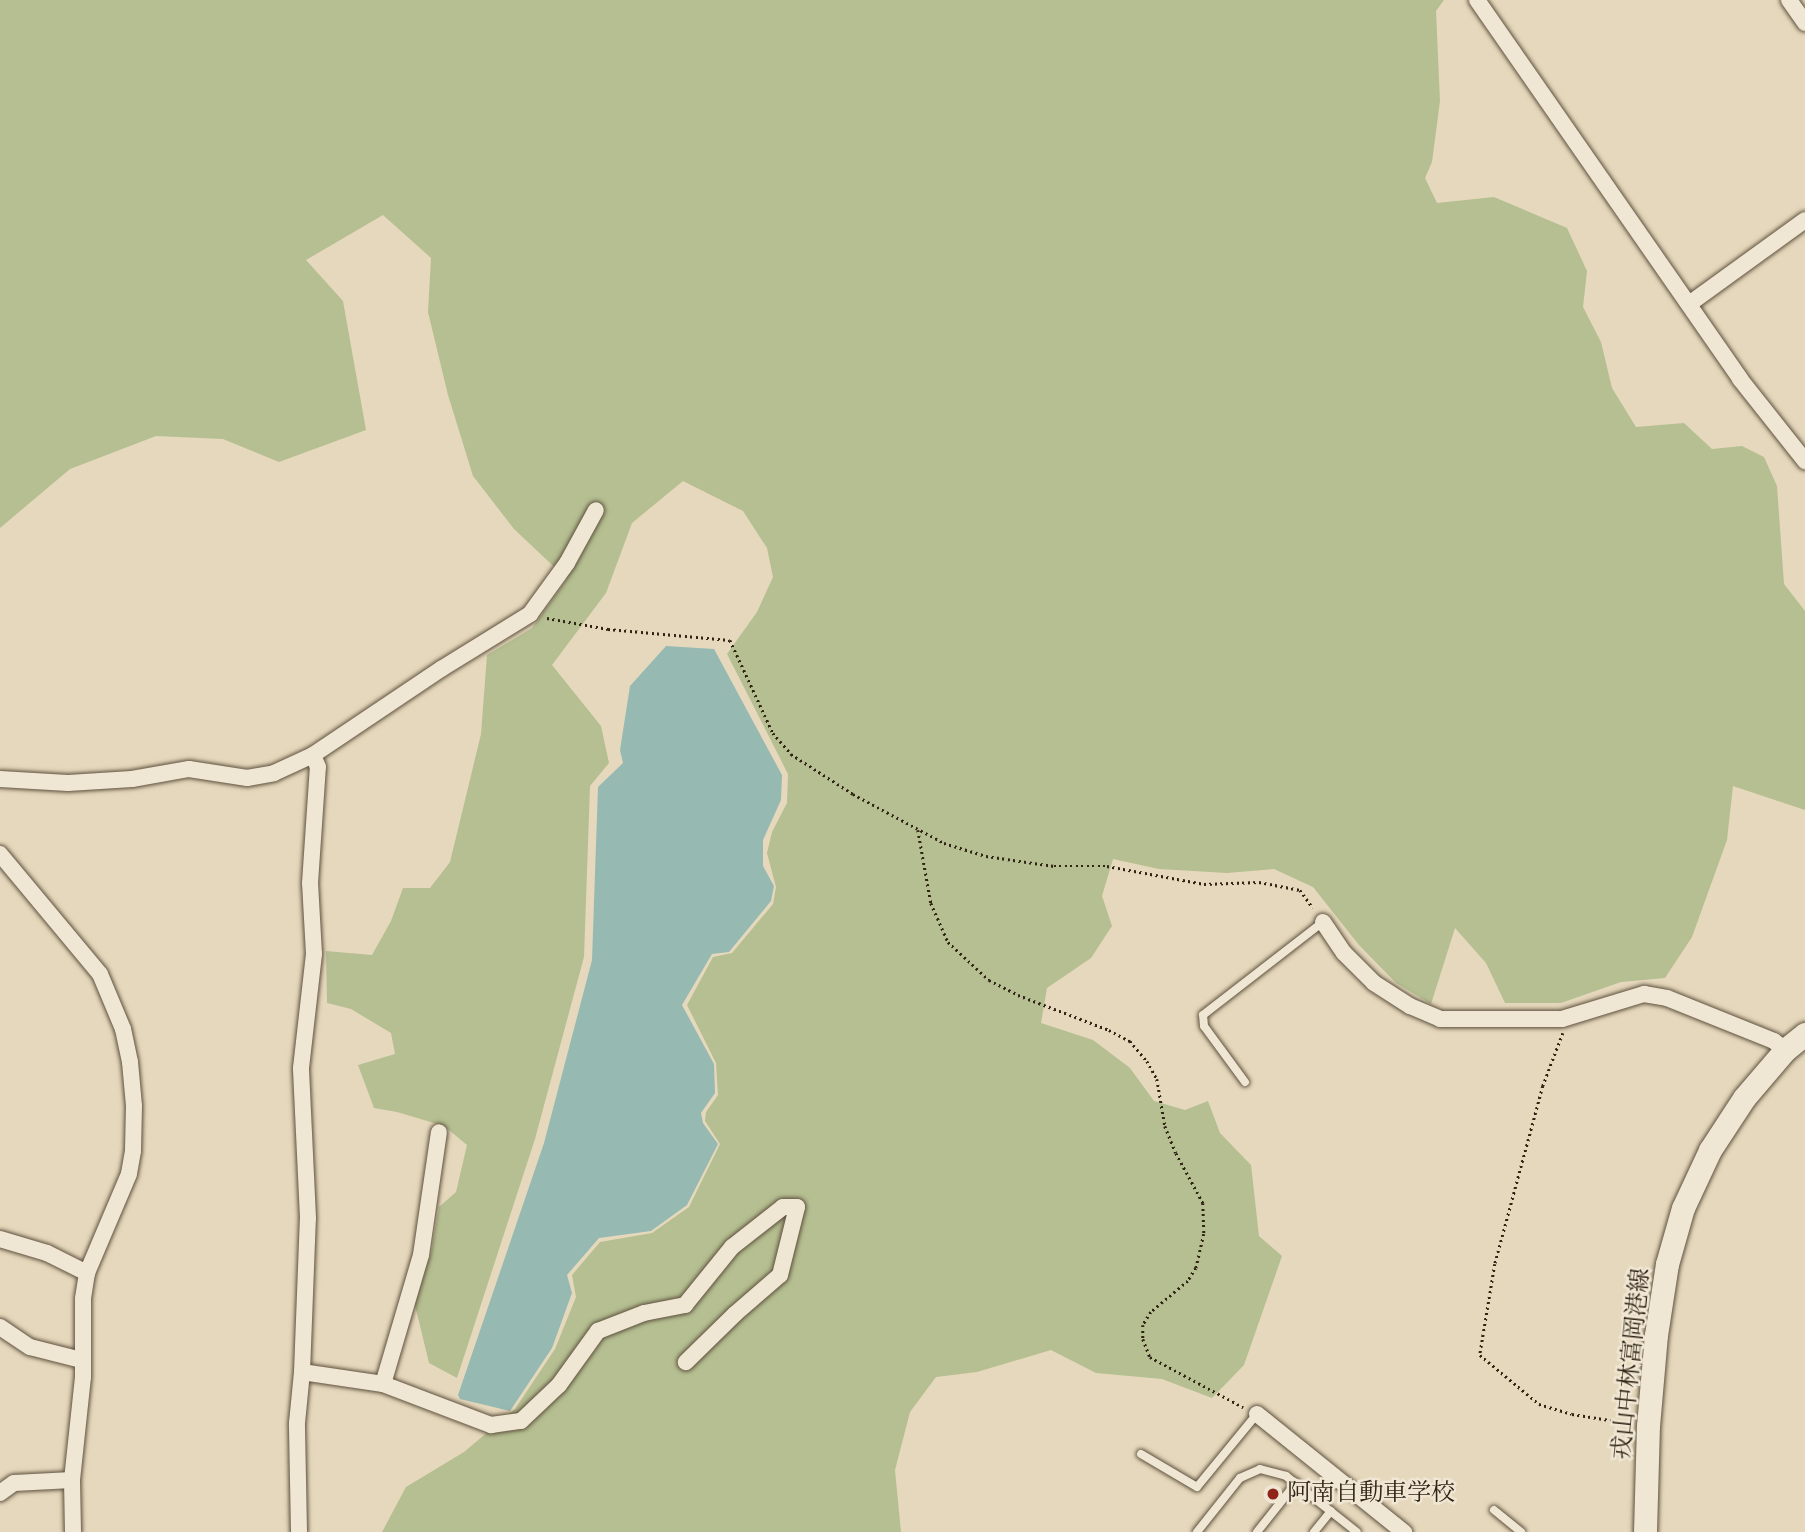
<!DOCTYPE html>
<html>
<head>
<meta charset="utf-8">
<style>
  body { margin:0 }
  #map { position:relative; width:1805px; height:1532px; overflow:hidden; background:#e6d8bc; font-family:"IM FELL DW Pica","Noto Serif JP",serif }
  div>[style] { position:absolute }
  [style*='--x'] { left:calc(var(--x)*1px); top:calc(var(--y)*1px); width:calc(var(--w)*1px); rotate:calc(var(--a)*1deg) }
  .green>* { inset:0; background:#b5bf91 }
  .water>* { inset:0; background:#96b9b2 }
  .path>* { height:2.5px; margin-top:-1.25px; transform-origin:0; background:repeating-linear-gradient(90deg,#312414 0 2px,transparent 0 5.5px) }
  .roads { filter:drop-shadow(0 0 2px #5e513e) drop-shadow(0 0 2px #5e513e) }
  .lane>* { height:8px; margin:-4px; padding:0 4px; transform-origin:4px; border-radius:4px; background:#efe6d3 }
  .street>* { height:16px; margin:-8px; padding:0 8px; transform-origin:8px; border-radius:8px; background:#efe6d3 }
  .secondary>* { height:23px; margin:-11.5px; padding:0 11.5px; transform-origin:11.5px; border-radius:11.5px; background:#efe6d3 }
  .dots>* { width:19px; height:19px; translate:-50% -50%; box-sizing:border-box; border:4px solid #efe6d3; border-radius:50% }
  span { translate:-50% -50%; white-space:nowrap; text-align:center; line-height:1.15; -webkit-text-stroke:5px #efe6d3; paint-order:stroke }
  .street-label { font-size:24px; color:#312414 }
  .poi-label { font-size:24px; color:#312414 }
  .left { translate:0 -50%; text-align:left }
</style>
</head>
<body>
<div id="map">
  <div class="green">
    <i style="clip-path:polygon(0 0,1444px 0,1436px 11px,1440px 101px,1432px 162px,1425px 178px,1437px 203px,1494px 197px,1567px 228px,1587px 271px,1583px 307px,1601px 342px,1612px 388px,1636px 427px,1684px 423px,1712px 449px,1742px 446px,1764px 457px,1777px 486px,1784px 584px,1805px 611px,1805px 810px,1733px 786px,1727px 840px,1692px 937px,1665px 978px,1621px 982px,1561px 1003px,1505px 1003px,1486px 963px,1455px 928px,1431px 1004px,1396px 983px,1359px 945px,1313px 887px,1274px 869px,1227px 873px,1159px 869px,1113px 859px,1102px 896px,1112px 926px,1091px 958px,1047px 988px,1041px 1023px,1093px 1040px,1130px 1068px,1154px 1101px,1185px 1110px,1208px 1101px,1220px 1133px,1251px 1165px,1259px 1236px,1282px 1256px,1244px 1365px,1212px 1398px,1162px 1379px,1096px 1373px,1051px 1350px,977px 1372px,936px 1377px,910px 1412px,895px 1470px,901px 1532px,382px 1532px,406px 1487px,464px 1452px,515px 1409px,555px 1349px,576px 1297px,572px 1275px,600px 1242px,652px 1233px,689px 1207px,720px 1144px,705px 1121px,706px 1112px,718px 1095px,716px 1063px,687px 1005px,713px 957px,732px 953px,773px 904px,776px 887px,767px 853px,772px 832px,787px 803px,788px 774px,727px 654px,757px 612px,773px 577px,767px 548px,743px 511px,683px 481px,632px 523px,606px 593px,552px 665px,601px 726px,609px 763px,590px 786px,584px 957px,535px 1139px,457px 1378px,429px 1363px,414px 1301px,431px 1254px,439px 1207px,456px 1192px,467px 1145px,444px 1126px,397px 1112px,374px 1108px,358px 1065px,395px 1054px,391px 1033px,351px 1009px,327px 1003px,326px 951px,372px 955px,391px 921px,403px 888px,430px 888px,450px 862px,481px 734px,487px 655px,532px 628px,567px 579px,514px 529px,473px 476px,448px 395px,428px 312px,431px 258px,383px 215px,306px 260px,343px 301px,366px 430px,279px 462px,223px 439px,156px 436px,70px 469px,0 528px)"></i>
  </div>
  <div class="water">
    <i style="clip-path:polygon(666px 646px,714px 649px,782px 775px,781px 800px,763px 840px,763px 866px,774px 886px,771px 901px,729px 952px,712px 954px,682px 1005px,714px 1064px,715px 1093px,701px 1113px,703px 1123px,718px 1144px,687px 1205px,651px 1231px,599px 1238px,567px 1275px,572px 1293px,552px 1348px,510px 1411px,460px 1399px,458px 1395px,544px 1143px,592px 960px,598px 787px,623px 763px,620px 750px,630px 686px)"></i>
  </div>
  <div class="path">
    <i style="--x:547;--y:618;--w:62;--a:10.2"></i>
    <i style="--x:608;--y:629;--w:122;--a:5.2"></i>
    <i style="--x:730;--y:640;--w:102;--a:65.2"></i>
    <i style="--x:773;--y:733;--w:28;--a:49"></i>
    <i style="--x:791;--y:754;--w:74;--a:32.8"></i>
    <i style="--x:853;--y:794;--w:103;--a:28.3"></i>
    <i style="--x:944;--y:843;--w:44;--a:17.2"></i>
    <i style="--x:986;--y:856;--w:69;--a:8.4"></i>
    <i style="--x:1054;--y:866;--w:53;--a:0"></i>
    <i style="--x:1107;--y:866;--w:99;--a:10.5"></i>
    <i style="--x:1204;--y:884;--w:55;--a:-2.1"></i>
    <i style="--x:1259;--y:882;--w:42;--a:11"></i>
    <i style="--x:1300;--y:890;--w:22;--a:54"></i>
    <i style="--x:918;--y:830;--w:74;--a:79.9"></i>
    <i style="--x:931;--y:903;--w:43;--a:66.4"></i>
    <i style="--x:948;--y:942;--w:56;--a:42.8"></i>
    <i style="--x:989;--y:980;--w:33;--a:27"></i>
    <i style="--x:1018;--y:995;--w:97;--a:21"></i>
    <i style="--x:1109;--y:1030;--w:24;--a:28"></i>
    <i style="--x:1130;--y:1041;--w:26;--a:50"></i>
    <i style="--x:1147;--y:1061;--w:21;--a:61"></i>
    <i style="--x:1157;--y:1079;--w:48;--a:80.3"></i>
    <i style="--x:1165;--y:1126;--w:29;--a:68"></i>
    <i style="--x:1176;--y:1153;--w:57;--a:61.6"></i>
    <i style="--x:1203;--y:1203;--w:31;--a:88"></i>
    <i style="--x:1204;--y:1234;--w:35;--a:103"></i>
    <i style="--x:1196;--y:1268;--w:15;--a:122"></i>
    <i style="--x:1188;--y:1281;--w:48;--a:140"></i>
    <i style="--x:1151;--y:1312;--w:15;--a:122"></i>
    <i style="--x:1143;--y:1325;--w:14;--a:90"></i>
    <i style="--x:1143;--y:1339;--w:19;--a:69"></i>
    <i style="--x:1150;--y:1357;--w:106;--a:28.3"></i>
    <i style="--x:1563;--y:1033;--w:57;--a:110.7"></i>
    <i style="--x:1543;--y:1086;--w:184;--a:105.1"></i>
    <i style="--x:1495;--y:1264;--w:92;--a:99.4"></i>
    <i style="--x:1480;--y:1355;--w:77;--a:39.7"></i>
    <i style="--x:1539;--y:1404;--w:34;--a:17"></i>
    <i style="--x:1572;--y:1414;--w:57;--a:9.1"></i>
  </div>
  <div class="roads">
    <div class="lane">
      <i style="--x:1245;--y:1082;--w:69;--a:-126.2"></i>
      <i style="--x:1204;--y:1026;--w:11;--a:-95"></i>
      <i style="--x:1203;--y:1015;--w:152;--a:-37.8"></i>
      <i style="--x:1141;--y:1454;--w:65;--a:30.5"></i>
      <i style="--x:1197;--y:1487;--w:94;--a:-50.6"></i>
      <i style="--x:1494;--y:1510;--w:35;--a:39"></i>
      <i style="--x:1197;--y:1532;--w:69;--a:-51.5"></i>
      <i style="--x:1240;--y:1478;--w:22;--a:-24"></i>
      <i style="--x:1260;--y:1469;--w:27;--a:15"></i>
      <i style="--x:1286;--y:1476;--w:90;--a:38.3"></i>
      <i style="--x:1257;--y:1532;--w:63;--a:-51.5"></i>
      <i style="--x:1314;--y:1532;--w:27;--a:-51"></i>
    </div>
    <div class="street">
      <i style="--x:1477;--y:0;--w:461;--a:55.2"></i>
      <i style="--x:1740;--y:379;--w:105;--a:51.6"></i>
      <i style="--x:1789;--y:0;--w:28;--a:55"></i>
      <i style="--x:1689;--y:304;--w:143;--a:-35.9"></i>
      <i style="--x:0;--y:779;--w:68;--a:3.4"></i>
      <i style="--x:68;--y:783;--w:64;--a:-3.6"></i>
      <i style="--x:132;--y:779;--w:58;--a:-10"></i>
      <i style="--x:189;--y:769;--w:59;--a:8.8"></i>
      <i style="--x:247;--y:778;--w:27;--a:-10"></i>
      <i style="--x:274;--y:773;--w:43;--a:-24.8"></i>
      <i style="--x:313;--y:755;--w:154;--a:-33.9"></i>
      <i style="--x:441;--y:669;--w:105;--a:-31.7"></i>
      <i style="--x:530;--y:614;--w:63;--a:-54"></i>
      <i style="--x:567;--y:563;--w:60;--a:-61.3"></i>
      <i style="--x:0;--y:854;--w:156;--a:50.2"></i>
      <i style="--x:100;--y:974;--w:60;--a:67.3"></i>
      <i style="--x:123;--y:1029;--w:34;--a:78"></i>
      <i style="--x:130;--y:1062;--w:44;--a:84.8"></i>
      <i style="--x:134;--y:1106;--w:45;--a:91.3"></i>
      <i style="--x:133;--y:1151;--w:23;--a:100"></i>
      <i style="--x:129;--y:1174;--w:108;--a:113"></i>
      <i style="--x:87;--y:1273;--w:26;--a:99"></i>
      <i style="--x:83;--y:1299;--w:78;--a:90"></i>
      <i style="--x:83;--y:1377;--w:104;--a:96.1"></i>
      <i style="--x:72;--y:1480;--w:52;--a:88.9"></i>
      <i style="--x:1323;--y:922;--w:37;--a:56"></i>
      <i style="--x:1344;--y:953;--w:42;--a:45"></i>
      <i style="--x:1374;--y:983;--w:43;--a:32.6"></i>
      <i style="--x:1410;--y:1006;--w:33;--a:23"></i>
      <i style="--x:1440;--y:1019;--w:122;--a:0"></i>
      <i style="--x:1562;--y:1019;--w:86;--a:-17"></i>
      <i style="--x:1644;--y:994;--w:23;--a:10"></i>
      <i style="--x:1667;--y:998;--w:115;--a:21.9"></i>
      <i style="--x:1774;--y:1041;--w:14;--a:39"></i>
      <i style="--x:0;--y:1239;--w:49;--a:16.6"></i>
      <i style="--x:47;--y:1253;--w:45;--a:26.6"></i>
      <i style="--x:0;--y:1327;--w:36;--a:34"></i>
      <i style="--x:30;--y:1347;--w:53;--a:14.3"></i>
      <i style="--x:302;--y:1372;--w:82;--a:8.4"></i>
      <i style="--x:383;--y:1384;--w:116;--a:20.8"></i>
      <i style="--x:491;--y:1425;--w:30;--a:-8"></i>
      <i style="--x:521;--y:1421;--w:52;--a:-43.5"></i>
      <i style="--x:559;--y:1385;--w:67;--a:-54.2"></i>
      <i style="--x:598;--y:1331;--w:49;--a:-21.4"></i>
      <i style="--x:644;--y:1313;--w:42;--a:-11"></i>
      <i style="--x:685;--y:1305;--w:75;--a:-51"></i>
      <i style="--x:732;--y:1247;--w:65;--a:-38.1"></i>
      <i style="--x:783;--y:1207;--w:14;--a:0"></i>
      <i style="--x:797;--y:1207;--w:70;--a:104"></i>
      <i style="--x:780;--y:1275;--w:60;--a:139.1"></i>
      <i style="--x:735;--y:1314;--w:69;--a:135.6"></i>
      <i style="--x:383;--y:1384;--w:134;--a:-73.6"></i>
      <i style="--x:421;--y:1255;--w:124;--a:-81.7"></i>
      <i style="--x:1257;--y:1414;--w:189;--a:38.8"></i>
      <i style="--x:0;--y:1493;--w:17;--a:-36"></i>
      <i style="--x:14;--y:1483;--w:58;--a:-3"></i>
      <i style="--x:299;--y:1532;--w:109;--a:-91.1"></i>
      <i style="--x:297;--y:1423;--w:51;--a:-84.4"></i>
      <i style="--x:302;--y:1372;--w:154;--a:-87.8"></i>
      <i style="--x:308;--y:1218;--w:150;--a:-92.7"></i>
      <i style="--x:301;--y:1068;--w:115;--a:-83.5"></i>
      <i style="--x:314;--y:954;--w:71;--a:-93.2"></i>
      <i style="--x:310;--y:883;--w:116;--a:-86.1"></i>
      <i style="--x:318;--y:767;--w:13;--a:-113"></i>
    </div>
    <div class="secondary">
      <i style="--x:1645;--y:1532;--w:106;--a:-88.4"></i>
      <i style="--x:1648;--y:1426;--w:91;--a:-85"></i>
      <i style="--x:1656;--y:1335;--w:72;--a:-81.2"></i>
      <i style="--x:1667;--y:1264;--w:58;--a:-74.1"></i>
      <i style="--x:1683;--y:1208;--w:64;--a:-65"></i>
      <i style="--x:1710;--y:1150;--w:62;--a:-56.8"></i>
      <i style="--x:1744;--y:1098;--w:63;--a:-49.5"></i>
      <i style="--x:1785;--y:1050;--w:26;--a:-39"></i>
    </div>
  </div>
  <div class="dots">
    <i style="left:1273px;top:1494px;background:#8f2418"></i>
  </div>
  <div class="street-label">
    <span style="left:1632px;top:1364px;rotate:-84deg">戎山中林富岡港線</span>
  </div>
  <div class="poi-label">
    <span class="left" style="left:1287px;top:1494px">阿南自動車学校</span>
  </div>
</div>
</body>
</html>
